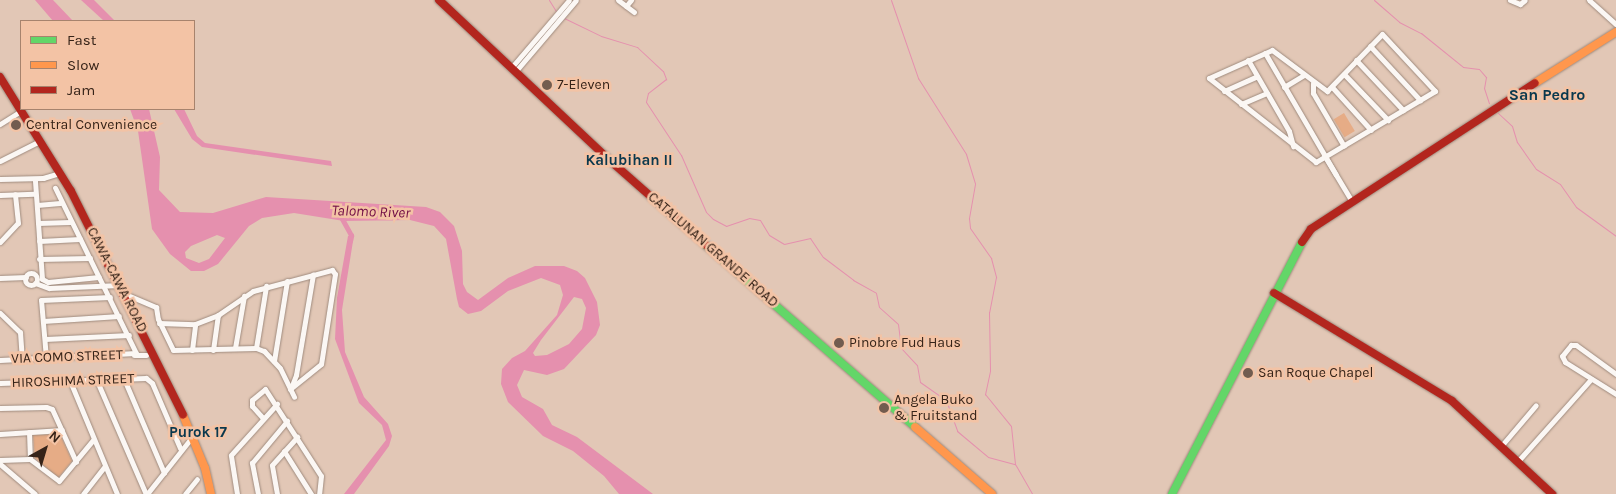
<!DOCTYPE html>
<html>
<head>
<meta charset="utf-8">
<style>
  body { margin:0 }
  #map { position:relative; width:1616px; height:494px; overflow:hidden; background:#e2c7b6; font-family:Karla,sans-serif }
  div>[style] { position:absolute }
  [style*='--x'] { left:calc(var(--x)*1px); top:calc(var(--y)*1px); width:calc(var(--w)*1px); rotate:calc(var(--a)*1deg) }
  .green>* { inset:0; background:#e6ac86; transform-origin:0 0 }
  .water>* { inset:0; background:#e590ae }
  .stream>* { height:1px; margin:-0.5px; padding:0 0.5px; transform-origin:0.5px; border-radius:0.5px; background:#e590ae }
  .canal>* { height:5px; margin:-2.5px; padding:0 2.5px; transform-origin:2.5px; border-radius:2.5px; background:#e590ae }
  .roads { filter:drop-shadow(0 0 1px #9f8b7e) drop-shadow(0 0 1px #9f8b7e) }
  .street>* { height:5px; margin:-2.5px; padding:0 2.5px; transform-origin:2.5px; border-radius:2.5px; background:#fbf7f4 }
  .street>.ring { margin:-2.5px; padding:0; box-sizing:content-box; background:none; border:5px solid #fbf7f4; border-radius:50% }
  .fast>* { height:8px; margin:-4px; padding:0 4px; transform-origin:4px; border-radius:4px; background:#63d668 }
  .slow>* { height:8px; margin:-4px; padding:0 4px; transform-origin:4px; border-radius:4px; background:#ff974d }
  .jam>* { height:8px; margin:-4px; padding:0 4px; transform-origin:4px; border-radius:4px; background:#b3261e }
  .dots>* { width:14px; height:14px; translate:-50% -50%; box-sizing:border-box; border:2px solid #f3c3a5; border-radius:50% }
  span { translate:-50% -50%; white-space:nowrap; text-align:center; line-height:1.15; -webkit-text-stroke:5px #f3c3a5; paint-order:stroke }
  .poi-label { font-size:14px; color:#362318 }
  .left { translate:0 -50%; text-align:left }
  .street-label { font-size:14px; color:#362318 }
  .neighbourhood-label { font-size:15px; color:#0a384d; font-weight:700 }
  .water-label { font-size:15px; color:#710c45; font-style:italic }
  .quarter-label { font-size:16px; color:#0a384d; font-weight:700 }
  .legend { position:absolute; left:20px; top:20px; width:175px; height:90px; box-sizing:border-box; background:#f3c3a5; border:1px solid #a7836d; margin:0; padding:6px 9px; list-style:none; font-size:15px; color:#362318 }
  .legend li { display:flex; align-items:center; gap:10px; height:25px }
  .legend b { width:25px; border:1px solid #a7836d }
  .north { position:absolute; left:20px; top:424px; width:50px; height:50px; -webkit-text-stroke:4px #f3c3a5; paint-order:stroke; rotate:39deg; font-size:14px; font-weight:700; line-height:20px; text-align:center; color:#362318 }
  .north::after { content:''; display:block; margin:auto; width:18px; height:22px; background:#362318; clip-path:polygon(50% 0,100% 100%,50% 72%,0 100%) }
</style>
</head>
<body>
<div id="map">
  <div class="green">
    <i style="left:1344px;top:113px;width:21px;height:12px;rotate:59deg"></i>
    <i style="clip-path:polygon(60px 434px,72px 461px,58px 478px,35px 458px,33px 435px)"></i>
  </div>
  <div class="water">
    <i style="clip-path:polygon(35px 0,53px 0,73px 21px,53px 21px)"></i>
    <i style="clip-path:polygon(81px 0,94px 0,115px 21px,104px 21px)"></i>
    <i style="clip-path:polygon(evenodd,130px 109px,149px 109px,160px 157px,159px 190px,180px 212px,213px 213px,266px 197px,426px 207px,440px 212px,454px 226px,462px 251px,463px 284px,467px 292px,478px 300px,508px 278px,535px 266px,564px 266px,577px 271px,585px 278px,597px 302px,600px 325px,596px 335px,564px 369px,547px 375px,524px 370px,517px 385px,522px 397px,543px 409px,552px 425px,577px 437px,653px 494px,619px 494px,604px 476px,573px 451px,543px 436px,508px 402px,501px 384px,502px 369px,512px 358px,525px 351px,557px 315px,563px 295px,560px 285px,541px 278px,508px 291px,481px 311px,468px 314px,459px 307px,457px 299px,446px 239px,434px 226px,410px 220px,344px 221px,294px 213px,262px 218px,249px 226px,218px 264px,204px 271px,191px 271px,170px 254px,152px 229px,138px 131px,130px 109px,217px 235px,225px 238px,209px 259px,199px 263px,186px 258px,185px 252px,191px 246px,217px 235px,130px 109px,574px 297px,582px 299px,586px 308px,582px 329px,569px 344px,547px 355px,535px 356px,533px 353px,541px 340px,574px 297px)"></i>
    <i style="clip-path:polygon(174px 109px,184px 109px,197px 136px,205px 143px,331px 161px,332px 166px,202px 147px,192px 139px)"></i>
    <i style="clip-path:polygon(354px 235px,342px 310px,345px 352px,364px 397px,388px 424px,392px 436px,389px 446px,354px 494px,344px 494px,386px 440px,382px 425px,359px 403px,335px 339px,337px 298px,348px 236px)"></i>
  </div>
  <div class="stream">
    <i style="--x:549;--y:0;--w:13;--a:58"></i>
    <i style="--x:891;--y:0;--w:83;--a:70.9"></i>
    <i style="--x:918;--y:78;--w:90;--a:57.7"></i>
    <i style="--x:966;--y:154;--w:31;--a:73"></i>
    <i style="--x:975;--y:184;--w:35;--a:100"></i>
    <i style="--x:969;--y:218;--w:10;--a:84"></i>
    <i style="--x:970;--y:228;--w:37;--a:55"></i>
    <i style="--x:991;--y:258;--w:20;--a:75"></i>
    <i style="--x:996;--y:277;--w:36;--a:101"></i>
    <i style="--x:989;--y:312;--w:59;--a:89"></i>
    <i style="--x:990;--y:371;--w:24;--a:102"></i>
    <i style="--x:985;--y:394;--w:41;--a:50.9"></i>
    <i style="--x:1011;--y:426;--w:38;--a:84"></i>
    <i style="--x:1374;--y:0;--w:33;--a:41"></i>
    <i style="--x:1399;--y:22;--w:25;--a:27"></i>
    <i style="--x:1421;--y:33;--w:54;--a:39"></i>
    <i style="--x:1463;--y:67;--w:16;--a:7"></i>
    <i style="--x:1479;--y:69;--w:11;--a:49"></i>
    <i style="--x:1486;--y:77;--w:11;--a:100"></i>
    <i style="--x:1484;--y:88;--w:16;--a:72"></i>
    <i style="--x:564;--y:18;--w:41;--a:25.9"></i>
    <i style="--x:601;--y:36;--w:38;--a:17"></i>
    <i style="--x:637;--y:47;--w:35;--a:43"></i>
    <i style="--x:663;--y:71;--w:9;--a:69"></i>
    <i style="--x:666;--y:79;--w:23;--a:142"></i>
    <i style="--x:648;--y:93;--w:9;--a:103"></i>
    <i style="--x:646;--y:102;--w:64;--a:56.6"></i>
    <i style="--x:681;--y:155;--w:62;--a:66.3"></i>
    <i style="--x:706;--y:212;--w:10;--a:45"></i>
    <i style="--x:713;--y:219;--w:15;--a:28"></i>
    <i style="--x:726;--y:226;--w:24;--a:-19"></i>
    <i style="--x:749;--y:218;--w:11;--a:10"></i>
    <i style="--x:760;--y:220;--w:17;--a:59"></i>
    <i style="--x:769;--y:235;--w:17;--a:31"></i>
    <i style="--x:784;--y:244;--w:27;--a:-13"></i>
    <i style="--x:810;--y:238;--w:23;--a:56"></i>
    <i style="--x:823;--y:257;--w:38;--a:37"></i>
    <i style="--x:853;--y:280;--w:26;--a:29"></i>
    <i style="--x:876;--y:293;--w:14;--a:78"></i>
    <i style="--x:879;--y:307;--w:25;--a:42"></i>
    <i style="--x:898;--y:324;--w:24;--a:83"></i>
    <i style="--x:901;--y:348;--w:23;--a:47"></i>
    <i style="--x:917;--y:365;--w:17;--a:80"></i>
    <i style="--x:920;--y:382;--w:32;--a:35"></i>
    <i style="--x:946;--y:400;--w:33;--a:70"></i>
    <i style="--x:957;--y:431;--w:40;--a:40"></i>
    <i style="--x:988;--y:457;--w:28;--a:15"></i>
    <i style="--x:1015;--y:464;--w:34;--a:60"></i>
    <i style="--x:1498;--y:113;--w:19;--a:43"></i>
    <i style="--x:1512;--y:126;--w:17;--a:73"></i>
    <i style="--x:1517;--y:142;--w:33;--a:55"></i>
    <i style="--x:1536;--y:169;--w:28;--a:32"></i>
    <i style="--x:1560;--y:184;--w:28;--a:55"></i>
    <i style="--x:1576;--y:207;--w:49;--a:35.9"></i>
  </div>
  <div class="canal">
    <i style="--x:341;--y:217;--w:21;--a:61"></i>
    <i style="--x:351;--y:235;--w:6;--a:99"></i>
  </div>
  <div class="roads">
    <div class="street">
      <i style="--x:618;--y:0;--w:20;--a:37"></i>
      <i style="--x:1510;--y:0;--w:11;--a:22"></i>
      <i style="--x:1520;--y:4;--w:6;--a:-39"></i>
      <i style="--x:1589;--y:0;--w:36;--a:42"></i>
      <i style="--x:626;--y:6;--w:8;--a:-50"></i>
      <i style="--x:1382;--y:34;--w:78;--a:47.1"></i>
      <i style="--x:1435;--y:91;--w:139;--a:149.2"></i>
      <i style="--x:1316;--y:162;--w:136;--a:-141.9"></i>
      <i style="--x:1209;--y:78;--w:69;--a:-24"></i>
      <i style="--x:1272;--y:50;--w:69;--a:36.7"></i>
      <i style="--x:1327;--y:91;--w:79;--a:-46"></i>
      <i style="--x:1370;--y:46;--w:74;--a:47.2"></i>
      <i style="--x:1265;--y:53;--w:141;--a:59.8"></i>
      <i style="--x:1248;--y:60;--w:82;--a:60"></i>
      <i style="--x:1289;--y:131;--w:16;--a:75"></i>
      <i style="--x:1356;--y:60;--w:69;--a:46.8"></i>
      <i style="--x:511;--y:68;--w:89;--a:-49.5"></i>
      <i style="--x:515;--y:72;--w:94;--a:-49.7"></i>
      <i style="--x:1344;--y:74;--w:64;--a:46.3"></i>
      <i style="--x:1313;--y:83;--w:10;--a:90"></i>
      <i style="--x:1313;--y:93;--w:61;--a:59.7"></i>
      <i style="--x:1284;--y:87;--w:23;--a:-31"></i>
      <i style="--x:1332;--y:87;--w:58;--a:47.8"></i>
      <i style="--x:1224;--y:91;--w:36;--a:-24"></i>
      <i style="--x:1241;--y:104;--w:28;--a:-23"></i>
      <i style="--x:0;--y:124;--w:25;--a:-32"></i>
      <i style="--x:1324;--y:155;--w:52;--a:59"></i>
      <i style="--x:0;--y:161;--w:45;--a:-26.6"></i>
      <i style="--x:0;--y:179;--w:43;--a:-1.3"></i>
      <i style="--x:43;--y:178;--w:17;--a:-17"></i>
      <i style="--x:35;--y:181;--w:98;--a:85.9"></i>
      <i style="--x:42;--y:279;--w:7;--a:27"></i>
      <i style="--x:48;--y:282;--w:51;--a:-5.6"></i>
      <i style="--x:0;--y:195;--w:34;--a:-2"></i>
      <i style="--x:37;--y:205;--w:23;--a:-5"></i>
      <i style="--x:38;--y:223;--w:32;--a:-2"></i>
      <i style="--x:39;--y:241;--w:41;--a:-2.8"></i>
      <i style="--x:0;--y:242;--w:26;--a:-47"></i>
      <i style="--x:18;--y:223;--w:29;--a:-96"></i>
      <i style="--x:39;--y:259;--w:51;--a:-1.1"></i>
      <i class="ring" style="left:25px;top:273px;width:7px;height:7px"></i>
      <i style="--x:0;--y:278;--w:26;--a:-2"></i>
      <i style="--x:35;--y:283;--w:15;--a:20"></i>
      <i style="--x:49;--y:288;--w:71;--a:-2.4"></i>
      <i style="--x:125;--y:294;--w:34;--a:23"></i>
      <i style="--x:156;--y:307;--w:12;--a:81"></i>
      <i style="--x:158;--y:319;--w:34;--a:64"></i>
      <i style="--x:173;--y:350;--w:83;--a:-1.4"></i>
      <i style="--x:256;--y:348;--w:9;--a:21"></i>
      <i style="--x:264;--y:351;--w:23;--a:47"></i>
      <i style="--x:280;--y:368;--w:32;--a:64"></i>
      <i style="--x:0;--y:313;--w:28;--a:44"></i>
      <i style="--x:20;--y:332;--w:27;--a:86"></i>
      <i style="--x:43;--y:321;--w:76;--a:-3.8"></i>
      <i style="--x:159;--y:323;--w:36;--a:2"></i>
      <i style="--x:195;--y:324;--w:25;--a:-21"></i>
      <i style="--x:218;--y:315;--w:42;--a:-34.4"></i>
      <i style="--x:253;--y:291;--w:82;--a:-14.9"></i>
      <i style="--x:332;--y:270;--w:5;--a:53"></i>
      <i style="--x:335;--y:274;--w:91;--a:98.8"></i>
      <i style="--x:321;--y:364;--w:40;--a:141"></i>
      <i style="--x:45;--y:339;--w:84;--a:-2.7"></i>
      <i style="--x:235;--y:348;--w:53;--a:-80.2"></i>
      <i style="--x:256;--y:348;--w:63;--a:-80.8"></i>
      <i style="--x:192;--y:350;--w:26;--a:-83"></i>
      <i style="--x:213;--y:350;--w:35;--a:-82"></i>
      <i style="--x:134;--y:355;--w:12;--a:0"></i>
      <i style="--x:46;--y:358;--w:58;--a:-94.9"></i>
      <i style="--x:41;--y:300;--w:69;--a:-2.5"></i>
      <i style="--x:0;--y:360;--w:136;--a:-2.9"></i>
      <i style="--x:136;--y:353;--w:184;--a:-116.1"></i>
      <i style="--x:274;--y:361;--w:81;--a:-80.8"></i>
      <i style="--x:1616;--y:374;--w:49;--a:-144.1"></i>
      <i style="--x:1576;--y:345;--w:5;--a:180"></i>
      <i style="--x:1571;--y:345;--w:14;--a:129"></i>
      <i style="--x:1562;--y:356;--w:7;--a:63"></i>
      <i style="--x:1565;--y:362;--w:60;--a:32.1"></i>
      <i style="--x:124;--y:379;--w:102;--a:66.9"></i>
      <i style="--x:70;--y:381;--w:122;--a:67.4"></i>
      <i style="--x:97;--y:381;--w:123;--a:66.6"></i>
      <i style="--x:0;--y:383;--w:146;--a:-2"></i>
      <i style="--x:146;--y:378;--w:8;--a:40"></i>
      <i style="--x:152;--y:383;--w:71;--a:66.7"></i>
      <i style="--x:291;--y:388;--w:14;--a:-69"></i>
      <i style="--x:296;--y:375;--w:102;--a:-80.4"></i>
      <i style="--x:0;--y:408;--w:46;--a:-1.2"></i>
      <i style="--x:46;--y:407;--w:6;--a:18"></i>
      <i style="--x:52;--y:409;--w:58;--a:65.6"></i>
      <i style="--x:262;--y:417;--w:15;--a:-132"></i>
      <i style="--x:252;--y:406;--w:6;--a:-90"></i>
      <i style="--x:252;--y:400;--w:17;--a:-40"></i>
      <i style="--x:265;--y:389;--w:103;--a:57.2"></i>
      <i style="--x:321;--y:476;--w:18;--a:96"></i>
      <i style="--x:29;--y:432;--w:27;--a:88"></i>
      <i style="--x:30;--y:459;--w:36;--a:37"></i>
      <i style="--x:59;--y:481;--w:53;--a:-50.3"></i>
      <i style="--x:0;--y:434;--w:62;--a:-3.7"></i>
      <i style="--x:1502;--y:445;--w:52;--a:-49.6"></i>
      <i style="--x:284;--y:451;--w:51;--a:57.9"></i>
      <i style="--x:0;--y:460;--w:30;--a:-2"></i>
      <i style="--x:1518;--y:461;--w:110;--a:-48.3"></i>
      <i style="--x:0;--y:464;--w:46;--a:40.6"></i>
      <i style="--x:83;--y:494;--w:34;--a:-52"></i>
      <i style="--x:147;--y:494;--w:73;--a:-51.7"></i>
      <i style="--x:185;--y:494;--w:19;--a:-51"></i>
      <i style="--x:237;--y:494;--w:39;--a:-99"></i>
      <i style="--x:231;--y:455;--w:69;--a:-48"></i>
      <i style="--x:258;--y:494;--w:32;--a:-101"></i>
      <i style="--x:252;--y:463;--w:55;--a:-50.2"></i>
      <i style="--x:277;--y:494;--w:29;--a:-100"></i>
      <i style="--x:272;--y:465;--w:38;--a:-48"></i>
    </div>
    <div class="fast">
      <i style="--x:707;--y:246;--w:276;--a:41"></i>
      <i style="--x:1172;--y:494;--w:284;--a:-62.7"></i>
    </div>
    <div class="slow">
      <i style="--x:1535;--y:83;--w:96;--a:-32.2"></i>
      <i style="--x:183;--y:415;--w:57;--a:67.5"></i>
      <i style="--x:205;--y:468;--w:27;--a:77"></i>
      <i style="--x:915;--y:427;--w:102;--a:41"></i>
    </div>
    <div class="jam">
      <i style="--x:439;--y:0;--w:231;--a:43.2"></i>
      <i style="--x:607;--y:158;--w:133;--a:41.3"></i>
      <i style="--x:0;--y:77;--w:134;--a:58.1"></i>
      <i style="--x:71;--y:191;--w:250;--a:63.4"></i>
      <i style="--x:1302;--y:242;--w:16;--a:-55"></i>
      <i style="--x:1311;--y:229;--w:267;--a:-33.1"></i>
      <i style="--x:1274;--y:293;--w:208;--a:31.2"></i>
      <i style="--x:1452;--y:401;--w:137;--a:42.9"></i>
    </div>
  </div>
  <div class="dots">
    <i style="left:547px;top:85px;background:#725c4f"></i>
    <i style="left:16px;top:125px;background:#725c4f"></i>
    <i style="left:839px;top:343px;background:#725c4f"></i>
    <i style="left:1248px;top:373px;background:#725c4f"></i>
    <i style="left:884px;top:408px;background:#725c4f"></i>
  </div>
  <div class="poi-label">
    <span class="left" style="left:557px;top:85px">7-Eleven</span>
    <span class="left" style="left:26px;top:125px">Central Convenience</span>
    <span class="left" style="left:849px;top:343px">Pinobre Fud Haus</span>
    <span class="left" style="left:1258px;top:373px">San Roque Chapel</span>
    <span class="left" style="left:894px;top:408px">Angela Buko<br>&amp; Fruitstand</span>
  </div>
  <div class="street-label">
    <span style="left:713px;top:250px;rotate:41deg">CATALUNAN GRANDE ROAD</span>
    <span style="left:117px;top:280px;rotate:63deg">CAWA-CAWA ROAD</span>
    <span style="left:67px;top:357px;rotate:-2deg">VIA COMO STREET</span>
    <span style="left:73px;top:381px;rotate:-2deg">HIROSHIMA STREET</span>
  </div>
  <div class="neighbourhood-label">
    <span style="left:629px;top:161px">Kalubihan II</span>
    <span style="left:198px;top:433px">Purok 17</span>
  </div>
  <div class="water-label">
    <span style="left:371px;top:212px;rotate:2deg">Talomo River</span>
  </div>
  <div class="quarter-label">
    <span style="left:1547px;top:95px">San Pedro</span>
  </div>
  <ul class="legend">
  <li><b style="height:6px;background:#63d668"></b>Fast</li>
  <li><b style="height:6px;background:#ff974d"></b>Slow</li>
  <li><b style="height:6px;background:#b3261e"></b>Jam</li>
  </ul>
  <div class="north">N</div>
</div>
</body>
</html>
